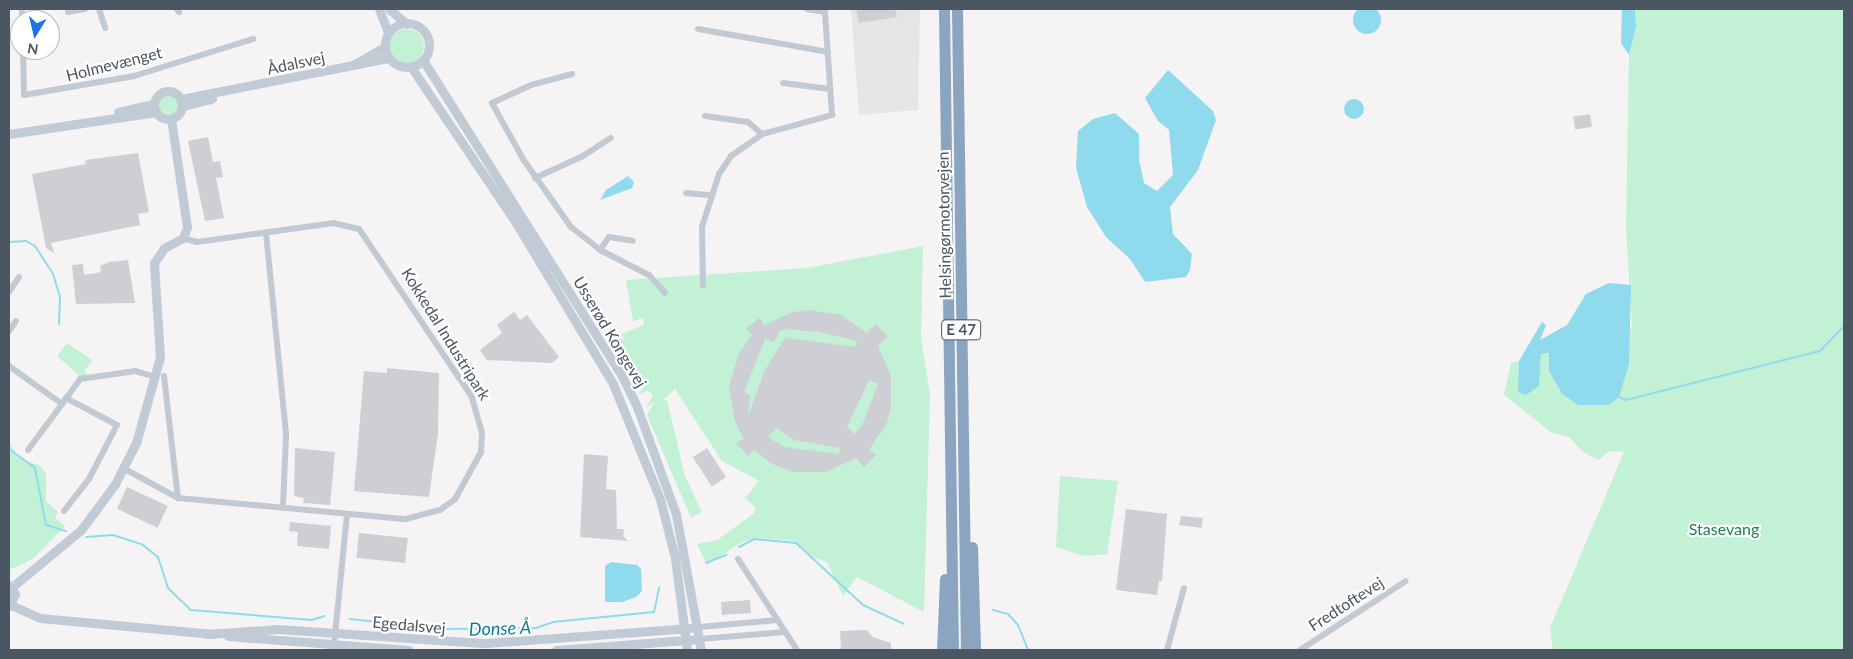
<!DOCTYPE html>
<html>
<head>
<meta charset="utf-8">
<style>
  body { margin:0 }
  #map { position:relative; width:1853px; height:659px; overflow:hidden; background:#f5f3f3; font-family:Lato,sans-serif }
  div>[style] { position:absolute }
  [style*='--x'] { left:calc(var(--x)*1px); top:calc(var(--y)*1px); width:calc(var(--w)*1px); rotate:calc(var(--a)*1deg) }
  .education>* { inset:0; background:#e6e4e5 }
  .green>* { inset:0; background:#c3f1d5 }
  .round { border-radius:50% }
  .water>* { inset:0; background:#90daee }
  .stream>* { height:2px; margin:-1px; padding:0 1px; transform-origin:1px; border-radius:1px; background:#90daee }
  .building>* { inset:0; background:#cdcfd5; transform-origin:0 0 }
  .street>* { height:6px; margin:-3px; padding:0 3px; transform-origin:3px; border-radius:3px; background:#c1cad2 }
  .secondary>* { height:9px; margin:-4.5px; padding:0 4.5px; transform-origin:4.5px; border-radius:4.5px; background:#c1cbd6 }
  .secondary>.ring { margin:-4.5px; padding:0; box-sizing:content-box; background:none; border:9px solid #c1cbd6; border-radius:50% }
  .highway>* { height:11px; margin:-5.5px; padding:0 5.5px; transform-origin:5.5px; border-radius:5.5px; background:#8ba5c1 }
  span { translate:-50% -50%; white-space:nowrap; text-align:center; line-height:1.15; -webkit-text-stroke:4.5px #fff; paint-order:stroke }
  .shield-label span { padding:1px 4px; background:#fff; border:1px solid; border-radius:4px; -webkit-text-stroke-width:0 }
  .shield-label { font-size:15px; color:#4a5661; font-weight:700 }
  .street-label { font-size:16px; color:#4a5661 }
  .park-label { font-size:16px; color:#17864f }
  .water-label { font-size:18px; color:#0c7c9b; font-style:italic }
  .frame { position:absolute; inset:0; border:10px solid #4a5661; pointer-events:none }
  .north { position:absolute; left:10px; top:10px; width:50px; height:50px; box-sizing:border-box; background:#fff; border:1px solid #b7bbc0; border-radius:50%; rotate:189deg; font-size:14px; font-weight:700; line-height:20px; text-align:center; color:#4a5661 }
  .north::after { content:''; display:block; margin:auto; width:18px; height:22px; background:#1a73e8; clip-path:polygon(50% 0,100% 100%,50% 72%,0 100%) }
</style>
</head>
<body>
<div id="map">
  <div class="education">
    <i style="clip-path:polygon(851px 9px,920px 9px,918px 110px,859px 115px)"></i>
  </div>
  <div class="green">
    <i style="clip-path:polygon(1635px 9px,1844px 9px,1844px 650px,1553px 650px,1550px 628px,1624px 452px,1610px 451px,1598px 460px,1583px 452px,1569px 437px,1552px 433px,1504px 395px,1511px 363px,1519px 361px,1519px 391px,1539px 386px,1541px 354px,1549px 353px,1549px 371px,1562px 394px,1578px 405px,1632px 327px,1626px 229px,1629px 55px,1636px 27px)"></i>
    <i class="round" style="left:390px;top:29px;width:34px;height:34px"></i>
    <i class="round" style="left:159px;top:95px;width:20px;height:20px"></i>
    <i style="clip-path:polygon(923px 246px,921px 337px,930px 394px,924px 612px,857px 577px,843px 596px,827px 562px,813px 557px,795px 541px,757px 538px,742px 542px,707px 565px,697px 544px,717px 540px,753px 514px,756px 508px,745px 498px,759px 481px,722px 461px,675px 389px,663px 400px,667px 400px,685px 476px,702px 512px,691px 518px,647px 415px,655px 401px,645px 409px,653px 396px,648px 390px,638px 395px,644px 386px,629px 377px,609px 339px,644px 325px,643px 318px,633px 321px,626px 280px,806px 268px)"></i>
    <i style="clip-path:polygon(67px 343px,92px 360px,85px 370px,87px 376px,81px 377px,57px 356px)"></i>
    <i style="clip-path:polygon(9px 443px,19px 458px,41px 466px,46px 474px,46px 501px,58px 512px,55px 518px,65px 526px,33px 559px,9px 570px)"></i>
    <i style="clip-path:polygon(1060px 476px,1118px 481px,1107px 554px,1084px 556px,1056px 547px)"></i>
  </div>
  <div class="water">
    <i class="round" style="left:1353px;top:6px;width:28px;height:28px"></i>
    <i style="clip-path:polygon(1622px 9px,1635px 9px,1636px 27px,1629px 55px,1621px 43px)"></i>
    <i style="clip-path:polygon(1168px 70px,1213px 111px,1216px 120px,1198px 170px,1170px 207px,1173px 234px,1192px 254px,1190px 270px,1186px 277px,1145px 282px,1130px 259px,1106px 237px,1087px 207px,1076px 168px,1078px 131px,1093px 119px,1115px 113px,1139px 134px,1139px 160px,1144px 183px,1157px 191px,1173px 175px,1169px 130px,1158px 121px,1145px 98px)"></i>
    <i class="round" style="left:1344px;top:99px;width:20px;height:20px"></i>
    <i style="clip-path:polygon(628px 176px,634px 182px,632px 188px,600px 200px,606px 190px)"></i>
    <i style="clip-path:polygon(1609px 283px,1631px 285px,1629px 364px,1619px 397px,1609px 405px,1578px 405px,1562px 394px,1549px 371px,1549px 353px,1541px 354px,1539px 386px,1526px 395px,1518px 392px,1519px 361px,1542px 322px,1546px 325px,1540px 340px,1567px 325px,1586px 294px)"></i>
    <i style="clip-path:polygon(611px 562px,637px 565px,641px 569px,642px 591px,636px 597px,622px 602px,605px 602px,605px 566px)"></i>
  </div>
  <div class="stream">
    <i style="--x:9;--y:242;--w:17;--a:-3"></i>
    <i style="--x:26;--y:241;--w:10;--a:29"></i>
    <i style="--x:35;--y:246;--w:33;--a:57"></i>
    <i style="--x:53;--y:274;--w:24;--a:73"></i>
    <i style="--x:60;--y:297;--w:27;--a:92"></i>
    <i style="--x:1619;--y:397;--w:8;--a:23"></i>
    <i style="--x:1626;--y:400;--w:200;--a:-14.2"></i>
    <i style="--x:1820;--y:351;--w:35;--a:-46"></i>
    <i style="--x:9;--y:449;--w:32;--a:36"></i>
    <i style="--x:35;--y:468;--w:58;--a:79.1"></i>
    <i style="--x:46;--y:525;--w:21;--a:17"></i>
    <i style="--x:86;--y:537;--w:27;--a:-4"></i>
    <i style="--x:113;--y:535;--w:32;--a:18"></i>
    <i style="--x:143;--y:545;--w:19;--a:39"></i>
    <i style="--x:158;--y:557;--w:33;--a:72"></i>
    <i style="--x:168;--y:588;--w:32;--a:44"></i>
    <i style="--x:191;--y:610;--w:121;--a:4.7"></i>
    <i style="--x:312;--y:620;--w:13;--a:-18"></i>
    <i style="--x:739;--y:547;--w:17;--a:-28"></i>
    <i style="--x:754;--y:539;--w:42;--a:5.4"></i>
    <i style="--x:796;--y:543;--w:91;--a:42.8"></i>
    <i style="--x:863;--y:605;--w:45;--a:24.9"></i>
    <i style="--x:706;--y:563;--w:22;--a:-22"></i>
    <i style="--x:993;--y:610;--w:16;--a:15"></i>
    <i style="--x:1008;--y:614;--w:15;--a:48"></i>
    <i style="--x:1018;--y:625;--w:27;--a:68"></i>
    <i style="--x:350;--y:619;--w:94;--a:6.1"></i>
    <i style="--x:443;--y:629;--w:93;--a:-0.6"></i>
    <i style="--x:536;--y:628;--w:18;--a:-19"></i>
    <i style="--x:553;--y:622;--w:101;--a:-5.7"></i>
    <i style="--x:654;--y:612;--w:25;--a:-78"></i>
  </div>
  <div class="building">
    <i style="clip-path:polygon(856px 9px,895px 9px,897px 17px,859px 23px)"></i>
    <i style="left:1590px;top:114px;width:13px;height:17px;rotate:81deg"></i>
    <i style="clip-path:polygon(208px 137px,213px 162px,220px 161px,223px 177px,216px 178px,224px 218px,205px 221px,188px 141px)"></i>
    <i style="clip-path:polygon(138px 153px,149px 212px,138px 214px,140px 225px,51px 243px,54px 253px,46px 248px,32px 174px,86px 164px,85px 160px)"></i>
    <i style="clip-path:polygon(128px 260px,135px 303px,76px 304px,72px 265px,83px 264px,84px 275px,101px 272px,100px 266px,109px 262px)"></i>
    <i style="clip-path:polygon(evenodd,809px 310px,841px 315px,867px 333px,876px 324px,888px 337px,878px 346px,891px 376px,891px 407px,887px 423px,869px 450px,876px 455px,864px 467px,856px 458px,826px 472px,793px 472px,772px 464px,754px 450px,748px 456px,736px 443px,744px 439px,734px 419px,729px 386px,739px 353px,752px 335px,746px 329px,759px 318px,764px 325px,793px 312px,809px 310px,785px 329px,819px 332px,857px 341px,856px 347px,785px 338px,765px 370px,748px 416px,750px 395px,744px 392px,765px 339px,774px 342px,780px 331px,785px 329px,809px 310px,869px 380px,878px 384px,863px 423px,855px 434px,847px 427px,869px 380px,809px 310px,776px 428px,794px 440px,840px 448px,839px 454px,784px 447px,768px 437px,776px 428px)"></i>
    <i style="clip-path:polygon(514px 312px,520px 320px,527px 315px,559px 357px,552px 363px,487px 360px,480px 350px,502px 333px,497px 325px)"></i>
    <i style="clip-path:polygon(387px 368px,439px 373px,438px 433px,429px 497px,354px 491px,364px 371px,387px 373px)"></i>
    <i style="clip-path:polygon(295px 448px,335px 452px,330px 505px,303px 503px,304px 498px,294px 496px)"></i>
    <i style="left:707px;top:448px;width:35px;height:17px;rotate:57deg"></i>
    <i style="clip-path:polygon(584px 454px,608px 456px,606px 489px,616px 490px,617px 529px,624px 529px,623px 536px,628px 541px,580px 537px)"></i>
    <i style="left:127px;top:487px;width:45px;height:24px;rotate:25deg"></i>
    <i style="clip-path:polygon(1126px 509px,1167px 514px,1162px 581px,1159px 581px,1157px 595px,1116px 590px)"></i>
    <i style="clip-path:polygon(1181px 516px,1203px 518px,1201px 528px,1179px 525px)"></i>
    <i style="clip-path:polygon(290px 522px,331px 526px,329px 549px,297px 546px,298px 532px,289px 531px)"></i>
    <i style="left:359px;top:533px;width:49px;height:25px;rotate:6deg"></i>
    <i style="left:750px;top:600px;width:13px;height:29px;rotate:86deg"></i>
    <i style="clip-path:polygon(867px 630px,873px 637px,891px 643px,891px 650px,841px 650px,840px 631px)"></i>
  </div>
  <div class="street">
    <i style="--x:22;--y:9;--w:11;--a:90"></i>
    <i style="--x:99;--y:9;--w:20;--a:72"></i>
    <i style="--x:177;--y:9;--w:4;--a:56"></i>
    <i style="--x:68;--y:12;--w:17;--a:-10"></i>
    <i style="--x:698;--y:29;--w:132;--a:10"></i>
    <i style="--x:23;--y:50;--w:45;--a:88.7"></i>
    <i style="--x:24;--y:95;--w:112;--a:-9.8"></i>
    <i style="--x:134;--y:76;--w:125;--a:-17.3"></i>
    <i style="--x:572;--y:74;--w:42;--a:165"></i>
    <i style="--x:531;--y:85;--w:43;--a:155.2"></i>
    <i style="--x:492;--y:103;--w:64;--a:61"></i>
    <i style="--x:523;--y:159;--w:83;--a:54.8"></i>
    <i style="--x:571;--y:227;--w:37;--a:38"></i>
    <i style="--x:600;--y:250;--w:55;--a:27"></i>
    <i style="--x:649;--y:275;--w:24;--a:48"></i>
    <i style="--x:783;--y:83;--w:47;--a:7.3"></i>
    <i style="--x:705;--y:116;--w:43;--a:7.9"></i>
    <i style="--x:748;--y:122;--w:18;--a:41"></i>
    <i style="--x:535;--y:178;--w:53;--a:-24.6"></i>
    <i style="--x:583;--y:156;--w:33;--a:-33"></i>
    <i style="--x:686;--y:193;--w:25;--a:5"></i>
    <i style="--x:266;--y:233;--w:203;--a:84.3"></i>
    <i style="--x:286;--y:435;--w:73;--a:92.4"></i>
    <i style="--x:600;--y:250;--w:16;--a:-55"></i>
    <i style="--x:609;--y:237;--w:24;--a:9"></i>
    <i style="--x:703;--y:285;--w:58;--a:-91"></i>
    <i style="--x:702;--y:227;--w:56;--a:-72.2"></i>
    <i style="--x:719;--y:174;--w:22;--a:-56"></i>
    <i style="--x:731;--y:156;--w:38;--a:-35"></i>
    <i style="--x:762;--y:134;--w:73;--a:-15.2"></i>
    <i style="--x:832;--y:115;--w:103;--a:-93.9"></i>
    <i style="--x:825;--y:12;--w:18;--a:-171"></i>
    <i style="--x:9;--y:292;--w:18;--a:-56"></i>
    <i style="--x:9;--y:331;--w:12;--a:-55"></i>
    <i style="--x:9;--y:366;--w:65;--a:35.6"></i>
    <i style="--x:62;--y:404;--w:31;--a:-54"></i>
    <i style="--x:80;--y:379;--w:56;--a:-8.3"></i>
    <i style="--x:135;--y:371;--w:22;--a:16"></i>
    <i style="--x:164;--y:376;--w:123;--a:83.5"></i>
    <i style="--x:28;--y:450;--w:57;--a:-53.5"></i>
    <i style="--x:123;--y:468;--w:63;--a:28.6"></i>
    <i style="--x:178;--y:498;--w:229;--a:5.3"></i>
    <i style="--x:406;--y:519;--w:35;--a:-15"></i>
    <i style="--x:440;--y:510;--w:19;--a:-36"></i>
    <i style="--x:455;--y:499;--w:54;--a:-61"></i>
    <i style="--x:481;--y:452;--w:19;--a:-87"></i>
    <i style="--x:482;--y:433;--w:37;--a:-106"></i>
    <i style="--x:472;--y:397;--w:202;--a:-123.9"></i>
    <i style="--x:359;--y:229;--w:26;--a:-167"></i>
    <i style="--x:334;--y:223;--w:138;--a:172.1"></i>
    <i style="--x:197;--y:242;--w:15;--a:-164"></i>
    <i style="--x:64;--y:511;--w:41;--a:-52"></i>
    <i style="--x:89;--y:479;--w:61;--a:-62.6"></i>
    <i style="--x:117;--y:425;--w:58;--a:-152.1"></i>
    <i style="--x:738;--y:559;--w:108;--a:57"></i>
    <i style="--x:699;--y:627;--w:79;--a:-5.1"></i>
    <i style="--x:700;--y:639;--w:85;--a:-4.7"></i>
    <i style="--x:334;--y:645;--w:132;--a:-84.3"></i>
    <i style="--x:1167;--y:650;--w:64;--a:-74.7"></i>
    <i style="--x:1300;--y:650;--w:126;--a:-33.1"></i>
  </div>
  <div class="secondary">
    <i style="--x:379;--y:9;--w:26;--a:69"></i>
    <i style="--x:389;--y:9;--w:23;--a:40"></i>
    <i class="ring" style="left:385px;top:23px;width:35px;height:35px"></i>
    <i style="--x:423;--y:60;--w:371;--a:57.8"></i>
    <i style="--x:621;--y:374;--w:37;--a:64"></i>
    <i style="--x:637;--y:407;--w:114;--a:70"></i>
    <i style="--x:676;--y:514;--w:138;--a:79.6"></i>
    <i style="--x:355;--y:64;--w:34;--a:-30"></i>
    <i style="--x:411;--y:67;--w:182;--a:56"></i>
    <i style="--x:513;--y:218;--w:194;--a:58.9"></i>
    <i style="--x:613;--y:384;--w:124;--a:67.8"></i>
    <i style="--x:660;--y:499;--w:61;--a:75.7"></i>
    <i style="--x:675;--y:558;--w:93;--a:82.6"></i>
    <i class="ring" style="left:154px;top:91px;width:19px;height:19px"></i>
    <i style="--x:181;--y:99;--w:212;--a:-11.2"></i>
    <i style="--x:183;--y:106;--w:30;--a:-14"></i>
    <i style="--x:118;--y:112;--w:37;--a:-13"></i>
    <i style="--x:9;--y:134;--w:149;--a:-8.5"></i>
    <i style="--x:12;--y:587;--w:89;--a:-39.6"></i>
    <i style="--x:81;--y:530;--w:57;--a:-53.5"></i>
    <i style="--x:115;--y:484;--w:46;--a:-62.9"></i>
    <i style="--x:136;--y:443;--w:89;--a:-74.4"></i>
    <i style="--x:160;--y:357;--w:94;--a:-93.7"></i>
    <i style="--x:154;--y:263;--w:18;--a:-56"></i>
    <i style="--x:164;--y:248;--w:21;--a:-28"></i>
    <i style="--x:183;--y:238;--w:12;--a:-70"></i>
    <i style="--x:187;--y:227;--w:109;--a:-98.4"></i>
    <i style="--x:11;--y:605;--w:32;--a:24"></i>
    <i style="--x:40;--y:618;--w:174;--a:5.3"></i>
    <i style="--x:9;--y:606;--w:13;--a:-63"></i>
    <i style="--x:15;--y:594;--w:11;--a:-124"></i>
    <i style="--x:207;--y:634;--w:71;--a:-4"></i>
    <i style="--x:278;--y:629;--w:208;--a:3.9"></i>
    <i style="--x:486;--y:643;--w:205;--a:-4.2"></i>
    <i style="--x:228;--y:636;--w:181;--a:4.4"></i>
    <i style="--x:556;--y:650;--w:144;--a:-4.4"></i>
  </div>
  <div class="highway">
    <i style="--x:944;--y:9;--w:641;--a:89.2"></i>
    <i style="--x:957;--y:9;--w:641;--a:89.2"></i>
    <i style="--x:972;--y:547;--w:103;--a:88.3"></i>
    <i style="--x:942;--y:650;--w:71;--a:-87.6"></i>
  </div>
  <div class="shield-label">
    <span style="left:961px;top:330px">E 47</span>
  </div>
  <div class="street-label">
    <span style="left:296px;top:63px;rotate:-12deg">Ådalsvej</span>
    <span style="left:114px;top:64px;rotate:-14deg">Holmevænget</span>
    <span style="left:944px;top:225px;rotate:-91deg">Helsingørmotorvejen</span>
    <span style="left:610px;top:332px;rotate:59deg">Usserød Kongevej</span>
    <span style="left:446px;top:334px;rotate:58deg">Kokkedal Industripark</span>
    <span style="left:1346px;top:604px;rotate:-33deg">Fredtoftevej</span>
    <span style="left:409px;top:625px;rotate:5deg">Egedalsvej</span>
  </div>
  <div class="park-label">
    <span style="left:1724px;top:529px">Stasevang</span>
  </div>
  <div class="water-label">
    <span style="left:500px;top:628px;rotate:-2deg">Donse Å</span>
  </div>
  <div class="frame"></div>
  <div class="north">N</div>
</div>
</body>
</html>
